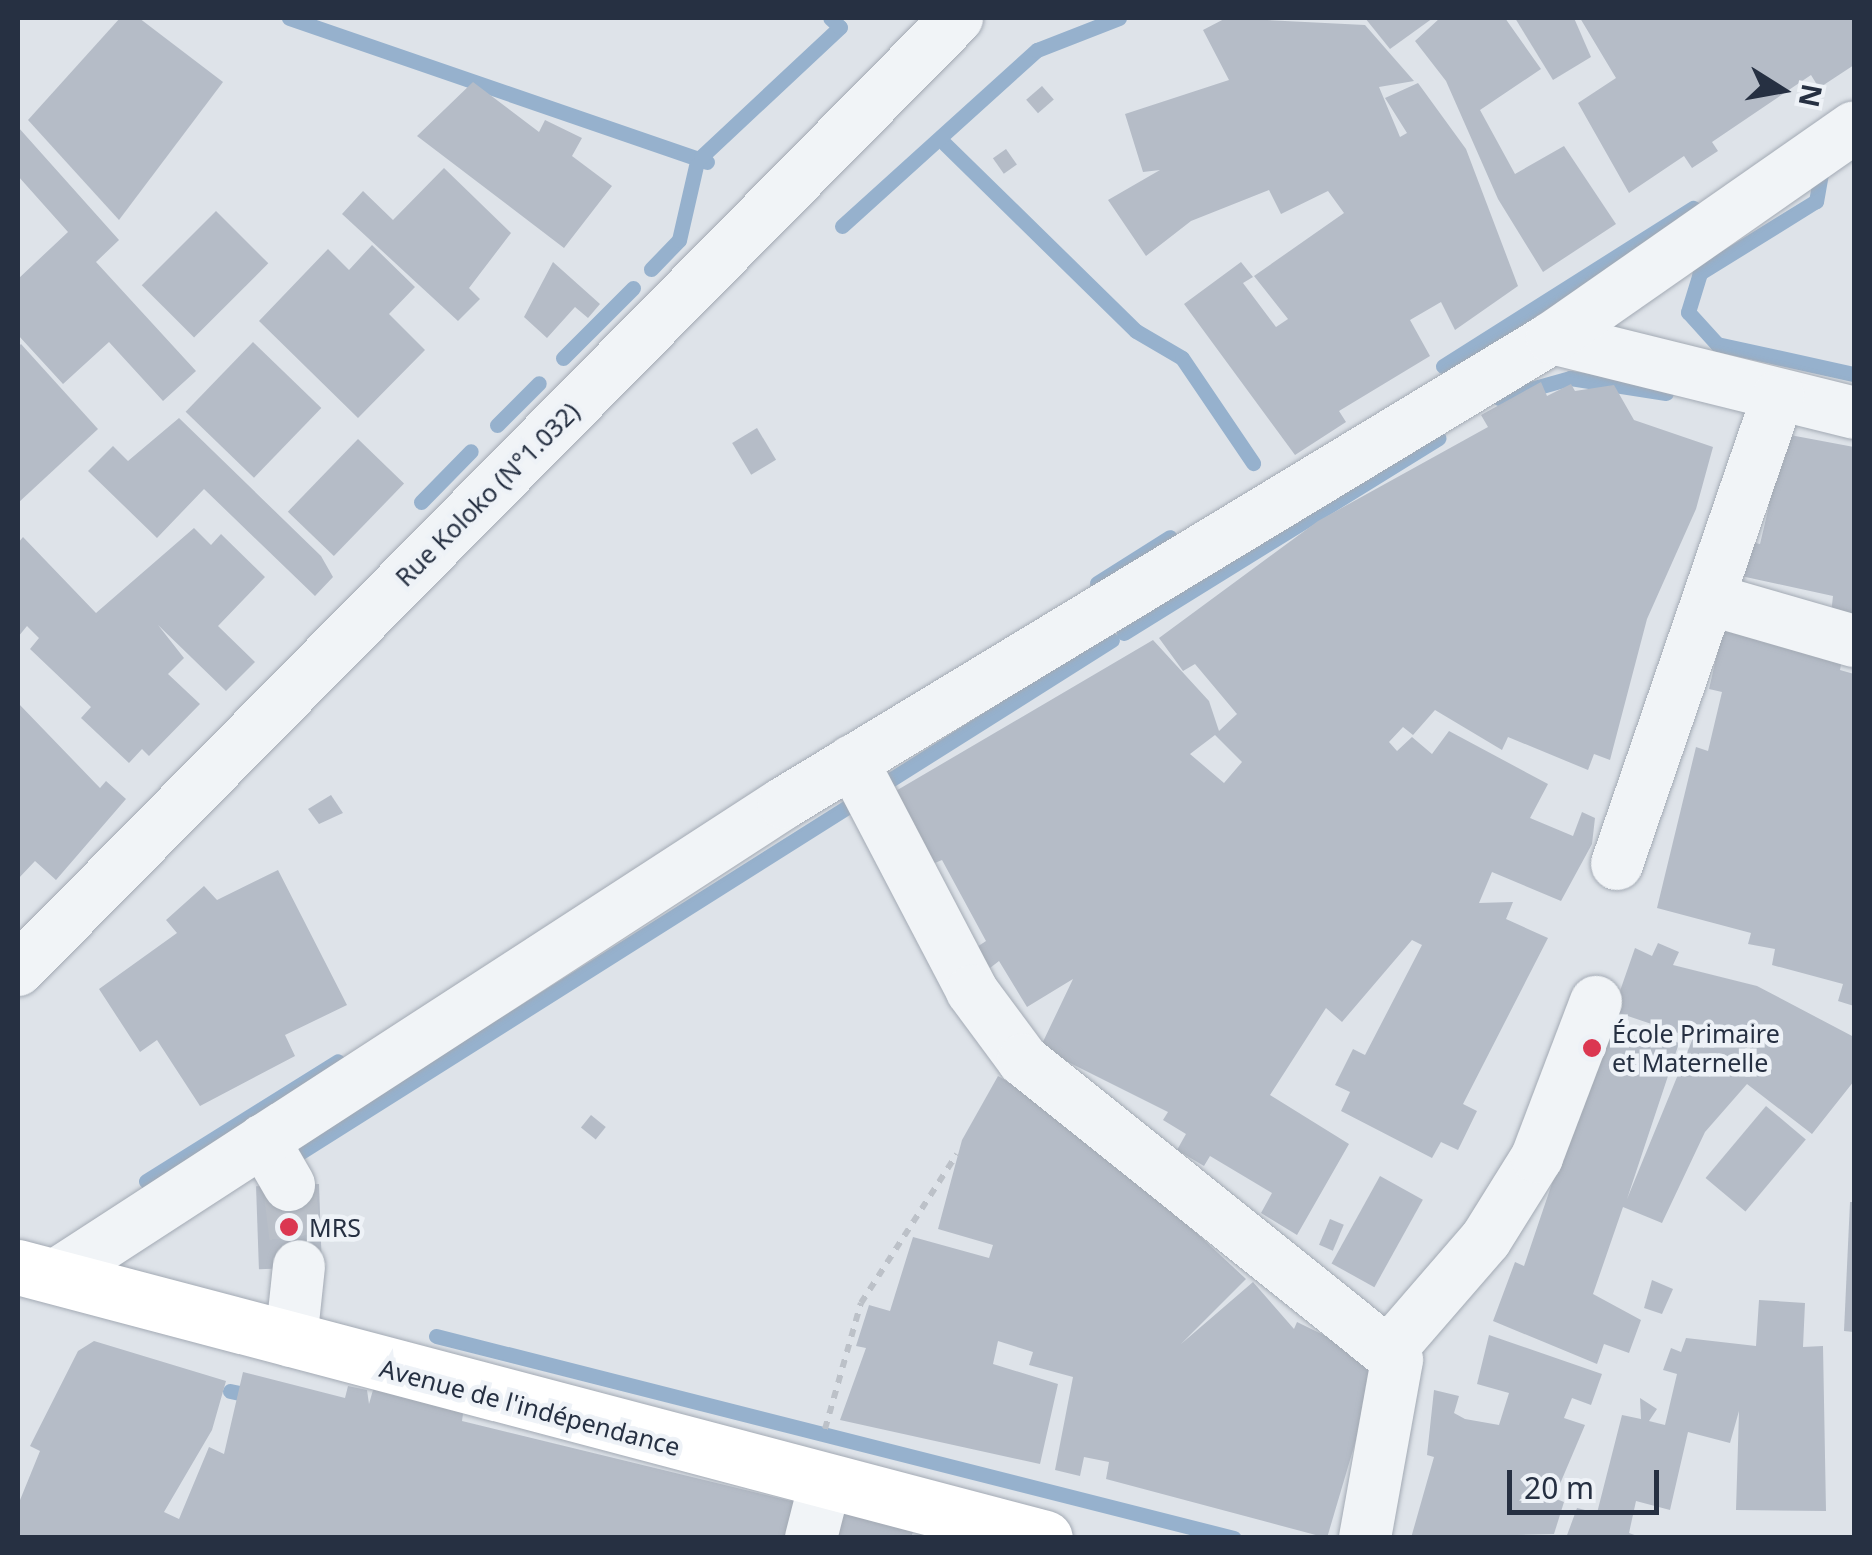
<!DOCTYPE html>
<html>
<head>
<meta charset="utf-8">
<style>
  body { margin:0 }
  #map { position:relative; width:1872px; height:1555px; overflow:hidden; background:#dee3e9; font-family:"Noto Sans",sans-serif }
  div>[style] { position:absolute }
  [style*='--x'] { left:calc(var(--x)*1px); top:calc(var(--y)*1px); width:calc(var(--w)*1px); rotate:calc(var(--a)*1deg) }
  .stream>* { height:15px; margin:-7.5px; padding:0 7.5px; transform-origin:7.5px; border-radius:7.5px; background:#96b1cd }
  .building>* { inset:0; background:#b5bcc7; transform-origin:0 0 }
  .minor-tunnel>* { height:52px; margin-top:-26px; transform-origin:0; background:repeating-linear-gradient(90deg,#b9bfc8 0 52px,transparent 0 78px) }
  .path>* { height:6px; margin-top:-3px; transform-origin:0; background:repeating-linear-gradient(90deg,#bcc1c8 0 8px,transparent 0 16px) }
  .roads { filter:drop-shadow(0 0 2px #a3aab4) drop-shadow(0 0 2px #a3aab4) }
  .minor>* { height:52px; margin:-26px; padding:0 26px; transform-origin:26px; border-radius:26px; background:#f1f4f7 }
  .major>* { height:55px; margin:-27.5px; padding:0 27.5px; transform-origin:27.5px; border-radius:27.5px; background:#fff }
  .dots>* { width:28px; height:28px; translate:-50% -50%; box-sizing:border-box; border:5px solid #eef2f7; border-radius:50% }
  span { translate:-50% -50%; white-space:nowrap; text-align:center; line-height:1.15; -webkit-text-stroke:9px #eef2f7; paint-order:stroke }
  .street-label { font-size:25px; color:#263042 }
  .poi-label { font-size:25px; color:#263042 }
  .left { translate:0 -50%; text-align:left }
  .frame { position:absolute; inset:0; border:20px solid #263042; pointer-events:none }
  .north { position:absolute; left:1732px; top:40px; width:100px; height:100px; -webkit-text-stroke:8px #eef2f7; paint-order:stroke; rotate:101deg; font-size:28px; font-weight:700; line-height:40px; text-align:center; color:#263042 }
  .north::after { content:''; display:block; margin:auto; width:35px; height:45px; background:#263042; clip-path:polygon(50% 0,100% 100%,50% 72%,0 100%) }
  .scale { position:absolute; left:1507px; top:1470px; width:152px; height:45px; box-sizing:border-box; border:5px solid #263042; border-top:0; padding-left:12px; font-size:30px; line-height:35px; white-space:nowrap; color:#263042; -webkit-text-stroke:8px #eef2f7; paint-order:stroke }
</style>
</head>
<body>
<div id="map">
  <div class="stream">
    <i style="--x:289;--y:18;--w:442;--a:19"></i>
    <i style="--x:945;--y:144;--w:267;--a:44.4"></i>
    <i style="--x:1136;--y:331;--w:53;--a:30.4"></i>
    <i style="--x:1182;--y:358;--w:127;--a:55.9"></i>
    <i style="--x:701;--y:157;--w:190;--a:-43.1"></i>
    <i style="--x:840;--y:27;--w:13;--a:-138"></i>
    <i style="--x:1823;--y:162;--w:40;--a:100"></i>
    <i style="--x:1816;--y:201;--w:137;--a:148.2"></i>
    <i style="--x:1700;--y:273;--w:41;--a:107.1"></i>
    <i style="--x:1688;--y:312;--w:43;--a:47.8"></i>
    <i style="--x:1717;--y:344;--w:140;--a:12.4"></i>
    <i style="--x:842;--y:226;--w:263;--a:-42.1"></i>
    <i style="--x:1037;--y:50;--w:88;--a:-21.3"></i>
    <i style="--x:651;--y:269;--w:40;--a:-46"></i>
    <i style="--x:679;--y:240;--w:76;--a:-77.1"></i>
    <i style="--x:563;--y:358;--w:99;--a:-45"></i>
    <i style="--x:1443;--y:366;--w:296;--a:-32.3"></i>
    <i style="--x:1499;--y:398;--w:74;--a:-15.7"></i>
    <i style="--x:1570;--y:378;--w:97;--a:8.9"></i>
    <i style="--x:497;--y:425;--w:59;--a:-45"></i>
    <i style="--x:421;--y:502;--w:71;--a:-45.6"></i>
    <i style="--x:1097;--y:583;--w:86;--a:-32.2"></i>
    <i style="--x:1124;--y:633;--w:370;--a:-31.8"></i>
    <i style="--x:301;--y:1152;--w:959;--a:-32.27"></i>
    <i style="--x:146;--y:1181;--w:226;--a:-32"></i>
    <i style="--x:436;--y:1336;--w:823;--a:14.21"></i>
    <i style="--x:230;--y:1391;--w:29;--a:12"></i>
  </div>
  <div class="building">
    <i style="clip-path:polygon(120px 18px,139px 18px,223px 82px,119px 220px,28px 120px)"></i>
    <i style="clip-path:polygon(1226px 18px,1365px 25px,1414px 81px,1379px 87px,1400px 137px,1407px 133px,1385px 98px,1418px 83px,1466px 149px,1518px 286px,1455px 330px,1441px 302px,1410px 320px,1430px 356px,1339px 411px,1346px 422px,1295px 455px,1184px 304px,1241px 262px,1253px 277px,1243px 283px,1276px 327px,1288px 319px,1254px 276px,1344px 213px,1328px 191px,1281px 214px,1269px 190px,1191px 221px,1146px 256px,1108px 200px,1160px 170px,1143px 172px,1125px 114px,1229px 80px,1203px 30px)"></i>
    <i style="clip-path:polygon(1365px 18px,1433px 18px,1390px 49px)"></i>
    <i style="clip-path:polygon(1440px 18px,1505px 18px,1541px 69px,1480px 110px,1515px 174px,1564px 146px,1616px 224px,1543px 272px,1498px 199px,1446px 81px,1415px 41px)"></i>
    <i style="clip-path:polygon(1515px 18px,1574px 18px,1591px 57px,1553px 80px)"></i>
    <i style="clip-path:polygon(1580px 18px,1854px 18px,1854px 65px,1819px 88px,1811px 75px,1712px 142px,1718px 151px,1692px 168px,1684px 156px,1629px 193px,1578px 103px,1616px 78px)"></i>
    <i style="clip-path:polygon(473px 82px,539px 132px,545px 120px,582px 138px,572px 156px,612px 186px,564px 248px,417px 136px)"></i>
    <i style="left:1042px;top:86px;width:18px;height:21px;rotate:49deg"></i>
    <i style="clip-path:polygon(18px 127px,119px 240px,96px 262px,196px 371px,163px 401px,109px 342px,63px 384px,18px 335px,18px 279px,68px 232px,18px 176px)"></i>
    <i style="left:1006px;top:149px;width:19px;height:16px;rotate:55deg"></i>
    <i style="clip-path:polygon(444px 168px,511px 233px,469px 288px,480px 299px,458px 321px,342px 214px,363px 191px,393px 220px)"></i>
    <i style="left:216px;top:211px;width:74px;height:105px;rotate:45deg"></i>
    <i style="clip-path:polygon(372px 245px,415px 287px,389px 314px,425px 350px,358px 418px,259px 321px,328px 249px,349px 270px)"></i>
    <i style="clip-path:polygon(553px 262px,600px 304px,588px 318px,575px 307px,547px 338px,524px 317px)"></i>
    <i style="left:253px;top:342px;width:95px;height:97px;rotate:44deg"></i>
    <i style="clip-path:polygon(21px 344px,98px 429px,18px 503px,18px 347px)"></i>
    <i style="clip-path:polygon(evenodd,1541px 382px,1547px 396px,1571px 384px,1575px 391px,1614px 385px,1634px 420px,1713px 447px,1696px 509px,1647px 619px,1610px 760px,1594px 754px,1588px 770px,1508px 737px,1502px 750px,1435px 710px,1413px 735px,1403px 727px,1389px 742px,1397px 751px,1412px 737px,1432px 754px,1449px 731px,1548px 784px,1530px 818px,1573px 836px,1582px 812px,1595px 818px,1592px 844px,1561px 901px,1492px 872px,1479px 903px,1513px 902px,1506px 919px,1548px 938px,1463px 1104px,1477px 1111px,1458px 1150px,1441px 1142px,1432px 1158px,1341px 1111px,1350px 1092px,1335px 1085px,1353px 1049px,1365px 1055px,1422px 945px,1412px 940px,1342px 1022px,1326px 1008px,1270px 1095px,1349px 1144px,1297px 1235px,1261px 1213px,1272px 1193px,1210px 1156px,1204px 1166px,1177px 1150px,1186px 1134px,1163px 1120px,1168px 1112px,1040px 1048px,1073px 979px,1027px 1007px,999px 961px,990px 968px,977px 947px,986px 941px,942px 860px,930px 865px,894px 792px,1153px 640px,1209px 701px,1219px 731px,1237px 714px,1195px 664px,1183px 671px,1159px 638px,1318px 521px,1488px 427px,1481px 415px,1541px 382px,1215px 735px,1242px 762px,1224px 783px,1190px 754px,1215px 735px)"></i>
    <i style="clip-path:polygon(179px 418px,321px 556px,333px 577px,315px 596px,204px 489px,157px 538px,88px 471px,113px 446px,128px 461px)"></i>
    <i style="left:757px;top:428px;width:37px;height:29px;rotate:59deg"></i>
    <i style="clip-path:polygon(1790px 435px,1854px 447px,1854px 619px,1831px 614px,1833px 596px,1741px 576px,1746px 541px,1760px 544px,1769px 506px,1754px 500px,1768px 459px,1783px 464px)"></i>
    <i style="left:358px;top:439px;width:64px;height:101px;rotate:44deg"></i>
    <i style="clip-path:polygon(194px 528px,211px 545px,221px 534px,265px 577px,218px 626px,255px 662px,226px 691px,158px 625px,184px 658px,168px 674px,200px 704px,149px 756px,142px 749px,129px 763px,81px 718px,91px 707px,30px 649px,39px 638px,27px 626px,18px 637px,18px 543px,23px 537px,96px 613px)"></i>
    <i style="clip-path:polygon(1725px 619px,1842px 660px,1840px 670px,1854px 674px,1854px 1006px,1838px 1001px,1843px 984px,1772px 965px,1775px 949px,1748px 944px,1751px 933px,1657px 908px,1696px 747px,1708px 751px,1722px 692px,1709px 689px)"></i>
    <i style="clip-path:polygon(18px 703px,100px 788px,106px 781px,126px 799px,56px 880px,35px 861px,18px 879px)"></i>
    <i style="clip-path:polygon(331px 795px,343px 813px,319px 824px,308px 809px)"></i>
    <i style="clip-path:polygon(278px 870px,347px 1005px,285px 1035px,295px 1056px,200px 1106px,157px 1040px,140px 1052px,99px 989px,177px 933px,166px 920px,204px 886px,217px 900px)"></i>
    <i style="clip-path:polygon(1658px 943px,1679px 952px,1673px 965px,1757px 986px,1854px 1037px,1854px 1081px,1812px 1134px,1747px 1084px,1705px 1132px,1662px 1223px,1623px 1207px,1593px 1294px,1641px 1320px,1629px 1353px,1604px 1344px,1597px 1364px,1493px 1321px,1515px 1262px,1524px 1266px,1608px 1018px,1679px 1043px,1627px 1199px,1693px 1038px,1613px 1011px,1635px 948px,1652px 956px)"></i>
    <i style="clip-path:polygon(998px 1076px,1073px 1118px,1246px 1279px,1181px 1344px,1253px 1282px,1294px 1329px,1297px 1322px,1379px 1362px,1327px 1538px,1106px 1479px,1109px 1462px,1084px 1457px,1080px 1476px,1055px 1470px,1073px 1377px,1029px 1365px,1033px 1352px,998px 1341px,993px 1364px,1058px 1384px,1040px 1464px,840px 1420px,866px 1348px,856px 1346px,869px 1305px,890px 1311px,913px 1237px,989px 1258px,993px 1245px,938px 1229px,962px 1140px)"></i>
    <i style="left:1766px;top:1106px;width:52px;height:94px;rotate:40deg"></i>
    <i style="left:591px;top:1115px;width:19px;height:16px;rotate:39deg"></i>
    <i style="left:1380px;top:1176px;width:49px;height:100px;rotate:29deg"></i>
    <i style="left:319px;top:1184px;width:83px;height:63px;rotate:88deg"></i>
    <i style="clip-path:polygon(1850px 1202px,1854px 1202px,1854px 1332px,1844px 1331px)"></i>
    <i style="left:1330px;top:1219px;width:15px;height:28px;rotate:23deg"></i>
    <i style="clip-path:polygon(1652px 1280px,1673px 1289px,1662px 1314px,1644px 1308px)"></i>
    <i style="clip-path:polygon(1759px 1300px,1805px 1303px,1803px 1347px,1823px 1346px,1826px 1511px,1736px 1510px,1739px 1411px,1730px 1443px,1688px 1432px,1670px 1510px,1636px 1501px,1629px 1533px,1643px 1538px,1566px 1538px,1577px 1508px,1597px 1513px,1622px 1415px,1641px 1419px,1640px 1398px,1657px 1409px,1649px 1421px,1665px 1425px,1677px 1374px,1663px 1370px,1671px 1348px,1681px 1352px,1686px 1338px,1756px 1346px)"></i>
    <i style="clip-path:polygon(1489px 1335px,1602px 1374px,1591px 1405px,1572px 1398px,1564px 1418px,1585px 1425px,1554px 1498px,1564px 1502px,1554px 1534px,1411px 1538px,1434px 1457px,1427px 1455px,1434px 1390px,1459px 1396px,1454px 1413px,1465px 1419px,1499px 1425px,1509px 1393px,1477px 1384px)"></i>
    <i style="clip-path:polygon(94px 1341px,226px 1381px,212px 1430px,164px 1512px,179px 1519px,209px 1447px,224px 1454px,243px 1372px,345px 1398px,348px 1386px,367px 1390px,369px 1404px,375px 1383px,464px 1407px,462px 1421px,811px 1506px,802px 1538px,18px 1538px,18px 1505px,40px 1451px,30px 1446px,78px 1351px)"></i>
    <i style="clip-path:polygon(832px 1508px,915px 1525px,911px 1538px,826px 1538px)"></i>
  </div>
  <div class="minor-tunnel">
    <i style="--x:289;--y:1185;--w:82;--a:83"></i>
  </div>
  <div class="path">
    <i style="--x:825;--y:1429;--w:131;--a:-74.1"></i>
    <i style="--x:861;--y:1303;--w:177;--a:-57.2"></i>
  </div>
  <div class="roads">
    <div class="minor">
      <i style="--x:1552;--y:338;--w:311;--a:13.9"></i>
      <i style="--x:1712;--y:600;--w:148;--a:16.1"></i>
      <i style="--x:852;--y:761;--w:259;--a:62.4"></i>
      <i style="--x:972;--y:991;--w:86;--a:53.5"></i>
      <i style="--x:1023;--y:1060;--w:479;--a:38.7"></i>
      <i style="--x:1397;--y:1360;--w:181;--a:100.2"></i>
      <i style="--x:1617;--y:864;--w:495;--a:-71"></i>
      <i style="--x:18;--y:970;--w:1337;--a:-45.39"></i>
      <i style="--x:263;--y:1140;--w:52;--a:60"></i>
      <i style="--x:53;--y:1277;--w:871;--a:-32.96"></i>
      <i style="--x:784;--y:803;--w:898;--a:-31.19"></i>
      <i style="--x:1552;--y:338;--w:368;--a:-34.9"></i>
      <i style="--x:291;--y:1341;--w:75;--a:-83.9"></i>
      <i style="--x:1389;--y:1351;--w:148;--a:-49.1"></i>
      <i style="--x:1486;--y:1239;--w:97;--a:-58.1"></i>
      <i style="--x:1537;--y:1157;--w:166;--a:-69.2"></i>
      <i style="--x:811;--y:1538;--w:53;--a:-75.7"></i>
    </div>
    <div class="major">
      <i style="--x:18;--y:1267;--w:1062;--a:14.78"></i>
    </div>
  </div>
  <div class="dots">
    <i style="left:1592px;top:1048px;background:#db3751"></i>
    <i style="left:289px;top:1227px;background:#db3751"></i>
  </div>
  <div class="street-label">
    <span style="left:487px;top:494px;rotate:-45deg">Rue Koloko (N°1.032)</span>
    <span style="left:530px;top:1407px;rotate:15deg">Avenue de l'indépendance</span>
  </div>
  <div class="poi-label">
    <span class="left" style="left:1612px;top:1048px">École Primaire<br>et Maternelle</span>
    <span class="left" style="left:309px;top:1227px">MRS</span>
  </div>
  <div class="frame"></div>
  <div class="north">N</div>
  <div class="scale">20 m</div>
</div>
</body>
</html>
